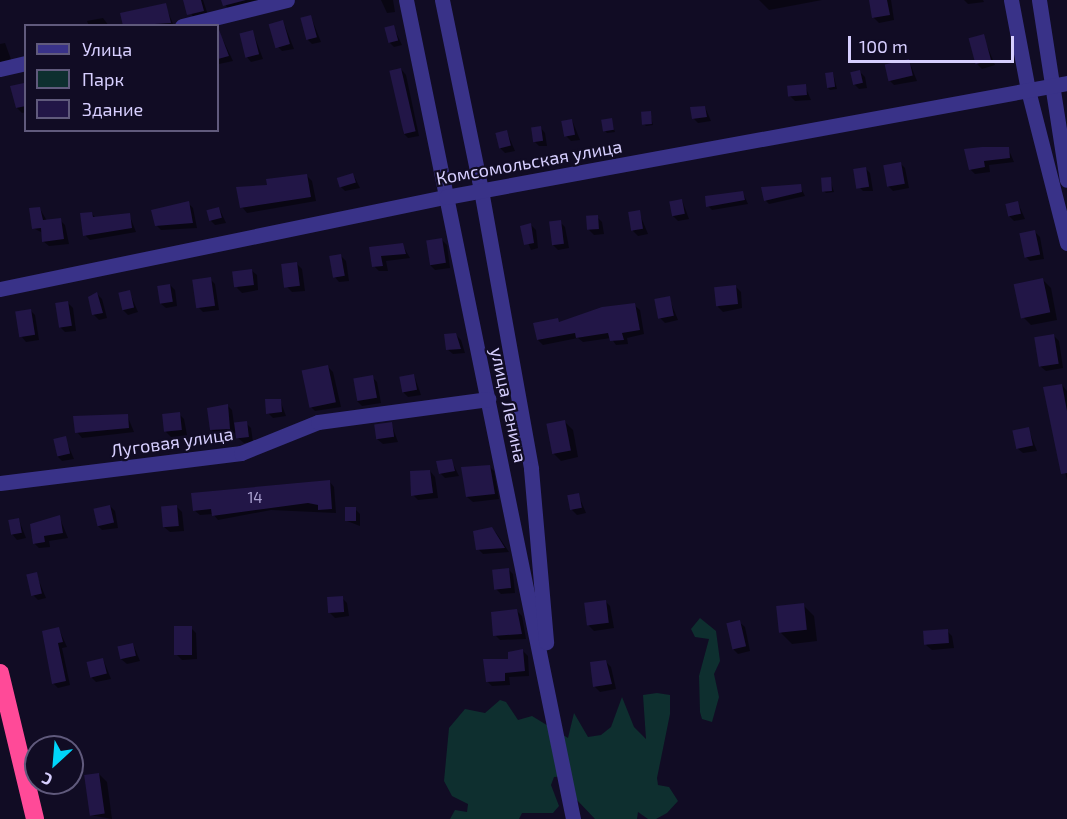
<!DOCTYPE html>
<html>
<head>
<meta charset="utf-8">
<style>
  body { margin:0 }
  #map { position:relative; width:1067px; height:819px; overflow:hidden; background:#110c24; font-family:"Exo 2",sans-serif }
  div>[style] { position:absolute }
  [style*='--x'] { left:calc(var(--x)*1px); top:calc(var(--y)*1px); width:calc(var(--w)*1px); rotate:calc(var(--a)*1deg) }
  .green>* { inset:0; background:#0e2f2f }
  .shadow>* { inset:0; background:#0007 }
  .building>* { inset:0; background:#221647; transform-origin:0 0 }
  .minor>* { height:15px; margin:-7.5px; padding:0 7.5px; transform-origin:7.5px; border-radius:7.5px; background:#393288 }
  .highway>* { height:18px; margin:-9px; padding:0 9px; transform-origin:9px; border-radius:9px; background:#ff4a98 }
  span { translate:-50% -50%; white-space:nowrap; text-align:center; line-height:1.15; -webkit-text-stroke:4.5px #110c24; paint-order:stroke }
  .number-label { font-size:15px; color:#aaa1d1 }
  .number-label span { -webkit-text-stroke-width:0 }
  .street-label { font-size:18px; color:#d7cfff }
  .legend { position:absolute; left:24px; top:24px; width:195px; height:108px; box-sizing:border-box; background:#110c24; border:2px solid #605a7c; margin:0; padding:8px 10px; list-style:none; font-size:18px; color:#d7cfff }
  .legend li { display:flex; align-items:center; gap:12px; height:30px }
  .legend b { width:30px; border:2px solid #605a7c }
  .north { position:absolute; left:24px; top:735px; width:60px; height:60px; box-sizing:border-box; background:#110c24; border:2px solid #605a7c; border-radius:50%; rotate:206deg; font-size:16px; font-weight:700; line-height:24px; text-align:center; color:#d7cfff }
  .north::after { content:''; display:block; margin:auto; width:21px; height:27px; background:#00d5fa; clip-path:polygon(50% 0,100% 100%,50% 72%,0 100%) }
  .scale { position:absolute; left:848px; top:36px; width:166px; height:27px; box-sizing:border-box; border:3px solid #d7cfff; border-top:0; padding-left:8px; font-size:18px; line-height:21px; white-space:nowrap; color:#d7cfff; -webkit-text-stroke:4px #110c24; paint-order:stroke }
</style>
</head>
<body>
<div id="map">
  <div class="green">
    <i style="clip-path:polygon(700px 618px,716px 631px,720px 661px,714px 674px,719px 697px,712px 722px,702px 719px,700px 712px,699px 676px,709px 639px,695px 637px,691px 629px)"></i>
    <i style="clip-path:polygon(657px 693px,670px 695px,670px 714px,657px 778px,658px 785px,669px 787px,678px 801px,667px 813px,656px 819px,648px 819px,638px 812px,637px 819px,595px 819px,576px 799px,570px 776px,554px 777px,551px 785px,559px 806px,553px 813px,522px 813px,519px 819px,450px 819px,455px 810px,467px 812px,468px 804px,452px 796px,444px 781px,449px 728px,465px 709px,485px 713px,500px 700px,506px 702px,518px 720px,532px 716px,568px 738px,574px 713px,588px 737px,601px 735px,611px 727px,622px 697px,634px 727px,646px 739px,643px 695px)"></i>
  </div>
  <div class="shadow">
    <i style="clip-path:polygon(185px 0,203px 0,208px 15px,194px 19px)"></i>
    <i style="clip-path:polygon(222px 0,278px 0,229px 10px)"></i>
    <i style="clip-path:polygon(381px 0,393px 0,395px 12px,387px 13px)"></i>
    <i style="clip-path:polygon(759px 0,822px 0,769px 10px)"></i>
    <i style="clip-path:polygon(871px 0,891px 0,894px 20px,879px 23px,874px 18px)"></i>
    <i style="clip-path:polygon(964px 0,983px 0,984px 2px,968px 4px)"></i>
    <i style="clip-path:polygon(165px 5px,174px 26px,125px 26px)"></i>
    <i style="clip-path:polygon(311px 17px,321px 42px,312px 44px,307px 39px)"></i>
    <i style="clip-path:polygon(103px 18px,109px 26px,89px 26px,87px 21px)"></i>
    <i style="clip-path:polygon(283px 21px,294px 49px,282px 51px,277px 46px)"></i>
    <i style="clip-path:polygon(393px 26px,402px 45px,394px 47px,389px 42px)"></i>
    <i style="clip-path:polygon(253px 32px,263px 59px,251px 62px,246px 56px)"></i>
    <i style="clip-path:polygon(983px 36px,995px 65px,982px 69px,977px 64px)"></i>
    <i style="clip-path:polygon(223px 40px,233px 61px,219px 64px,218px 41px)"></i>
    <i style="clip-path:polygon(5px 43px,12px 62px,0 66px,0 44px)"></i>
    <i style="clip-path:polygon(909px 61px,917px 81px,894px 85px,889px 80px)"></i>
    <i style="clip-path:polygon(401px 69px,406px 75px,419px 136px,408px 138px,403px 133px)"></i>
    <i style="clip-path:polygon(860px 72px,865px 77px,867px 88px,859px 89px,854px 84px)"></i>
    <i style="clip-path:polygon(833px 73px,837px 89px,830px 90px,828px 88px)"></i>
    <i style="clip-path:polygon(24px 84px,26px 112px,22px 113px,17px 108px)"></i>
    <i style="clip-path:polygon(805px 86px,811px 100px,795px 101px,790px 96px)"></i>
    <i style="clip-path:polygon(705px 107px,711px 121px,698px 123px,693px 118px)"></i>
    <i style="clip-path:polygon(650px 113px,653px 125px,646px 126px,644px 124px)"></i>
    <i style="clip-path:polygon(572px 120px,580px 140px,571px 141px,566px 136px)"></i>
    <i style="clip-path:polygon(611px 120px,615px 132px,607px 133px,605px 131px)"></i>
    <i style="clip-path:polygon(540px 127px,545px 133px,547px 146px,539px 146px,534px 141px)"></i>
    <i style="clip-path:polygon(507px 132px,515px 151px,505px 153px,500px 148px)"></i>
    <i style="clip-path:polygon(1008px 148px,1014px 162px,989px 165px,990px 172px,975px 174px,970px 169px,966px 151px)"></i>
    <i style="clip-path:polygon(900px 163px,905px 168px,909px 188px,893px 191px,888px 186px)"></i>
    <i style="clip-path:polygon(865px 168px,870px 173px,873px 191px,863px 191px,858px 186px)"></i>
    <i style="clip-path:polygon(353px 174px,360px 188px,345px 191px,340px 186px)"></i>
    <i style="clip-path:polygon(307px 176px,312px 181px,316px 201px,247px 213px,242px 207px,268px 186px)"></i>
    <i style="clip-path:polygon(830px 179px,834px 192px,826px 193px,824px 191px)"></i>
    <i style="clip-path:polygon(800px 186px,805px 196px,769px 204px,765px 200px)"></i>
    <i style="clip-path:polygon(743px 193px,748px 204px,712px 210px,708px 206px)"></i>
    <i style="clip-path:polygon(682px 200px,689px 219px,678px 221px,673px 216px)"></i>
    <i style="clip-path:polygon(188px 203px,193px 208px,197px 228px,161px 230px,156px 225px)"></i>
    <i style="clip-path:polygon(1018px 203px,1025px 219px,1014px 221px,1009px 216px)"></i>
    <i style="clip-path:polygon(219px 208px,226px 223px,215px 225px,210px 220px)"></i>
    <i style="clip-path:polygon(40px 209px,47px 221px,60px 220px,65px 225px,69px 244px,49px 246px,43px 241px,43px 233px,33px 228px)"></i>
    <i style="clip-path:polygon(639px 212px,648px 234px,638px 236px,633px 231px)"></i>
    <i style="clip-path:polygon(92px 214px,96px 218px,129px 214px,136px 232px,90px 240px,85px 235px)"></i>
    <i style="clip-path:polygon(597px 217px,602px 222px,604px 234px,594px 235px,589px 230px)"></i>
    <i style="clip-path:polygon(560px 222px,565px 227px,569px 248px,558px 250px,553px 245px)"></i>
    <i style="clip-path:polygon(531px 225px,536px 230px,538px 248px,531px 250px,522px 228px)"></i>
    <i style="clip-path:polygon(1035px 232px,1040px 237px,1044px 259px,1030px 261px,1025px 256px)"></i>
    <i style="clip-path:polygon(442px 240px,447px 245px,450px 268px,435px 270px,430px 265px)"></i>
    <i style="clip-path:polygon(402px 244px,410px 258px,386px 261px,388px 271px,379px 271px,374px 266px,371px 248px)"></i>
    <i style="clip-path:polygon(341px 256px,346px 261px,349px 281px,339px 282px,334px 276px)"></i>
    <i style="clip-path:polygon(297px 264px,302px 269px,305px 291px,292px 292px,287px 287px)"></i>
    <i style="clip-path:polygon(251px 270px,257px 275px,258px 290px,242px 293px,237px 288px)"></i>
    <i style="clip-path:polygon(210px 279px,215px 284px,219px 310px,203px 312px,198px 307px)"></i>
    <i style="clip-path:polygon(1043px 280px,1051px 288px,1057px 320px,1031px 325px,1023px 317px)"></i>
    <i style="clip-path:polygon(170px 285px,175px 290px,177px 306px,166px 308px,160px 303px)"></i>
    <i style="clip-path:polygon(736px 287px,741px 292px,742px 308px,723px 312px,718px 307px)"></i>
    <i style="clip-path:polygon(129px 291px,138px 312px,128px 315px,123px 310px)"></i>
    <i style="clip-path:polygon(97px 294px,102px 299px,107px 318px,99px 320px,94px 315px)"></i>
    <i style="clip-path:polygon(669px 298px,678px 320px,665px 323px,660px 318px)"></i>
    <i style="clip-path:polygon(68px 303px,73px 308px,76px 331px,65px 332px,60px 327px)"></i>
    <i style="clip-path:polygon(634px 305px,640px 310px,644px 334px,627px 338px,628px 344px,616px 345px,611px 338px,583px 342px,578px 338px,543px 345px,538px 340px,557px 320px,561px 323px)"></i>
    <i style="clip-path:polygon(30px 310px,35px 315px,39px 340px,26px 342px,21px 336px)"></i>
    <i style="clip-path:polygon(456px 335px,461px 340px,465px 353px,453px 354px,447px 349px)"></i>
    <i style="clip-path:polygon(1054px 336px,1059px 341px,1063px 368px,1046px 371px,1040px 366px)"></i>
    <i style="clip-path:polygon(328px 367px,333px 372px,341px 407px,315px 411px,310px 406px)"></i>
    <i style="clip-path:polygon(414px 375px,421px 395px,408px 397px,403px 392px)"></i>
    <i style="clip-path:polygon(372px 377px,377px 382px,381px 403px,362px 406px,357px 401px)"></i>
    <i style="clip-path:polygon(1062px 385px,1067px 391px,1067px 480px,1045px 388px)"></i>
    <i style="clip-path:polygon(280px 400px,286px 416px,273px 418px,268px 413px)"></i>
    <i style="clip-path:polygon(227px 405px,232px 410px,234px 424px,246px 423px,251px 428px,253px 442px,244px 443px,238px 438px,236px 425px,235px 433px,216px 434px,211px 429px)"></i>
    <i style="clip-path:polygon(179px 414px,184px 419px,187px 435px,171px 437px,166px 432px)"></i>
    <i style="clip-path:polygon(127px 415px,134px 432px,82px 438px,77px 432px)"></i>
    <i style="clip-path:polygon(565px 422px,573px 430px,578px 457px,561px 461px,553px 453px)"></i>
    <i style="clip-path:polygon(391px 423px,398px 442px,383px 444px,377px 439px)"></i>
    <i style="clip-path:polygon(1028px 428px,1037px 451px,1023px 453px,1017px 448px)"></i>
    <i style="clip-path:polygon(65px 438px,74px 459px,62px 461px,57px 456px)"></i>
    <i style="clip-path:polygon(451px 460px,459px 476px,445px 478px,440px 473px)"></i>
    <i style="clip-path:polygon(489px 466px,494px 471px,499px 499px,473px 502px,467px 497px)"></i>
    <i style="clip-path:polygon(430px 471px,435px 477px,438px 498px,418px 500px,413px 495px)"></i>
    <i style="clip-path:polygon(329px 481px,334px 487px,336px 513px,271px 510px,218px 520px,213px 514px,200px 515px,194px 510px)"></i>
    <i style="clip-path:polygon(578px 494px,586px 513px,577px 515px,572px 510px)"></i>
    <i style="clip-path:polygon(110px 506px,115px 511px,118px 528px,102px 530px,97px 525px)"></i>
    <i style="clip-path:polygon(177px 507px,182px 512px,184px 531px,170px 532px,164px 527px)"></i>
    <i style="clip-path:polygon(355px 509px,360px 514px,360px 526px,347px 521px)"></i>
    <i style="clip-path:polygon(59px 516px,68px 538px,49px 541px,50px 547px,39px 548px,34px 543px)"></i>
    <i style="clip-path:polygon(19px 520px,26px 538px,17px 540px,12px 534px)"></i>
    <i style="clip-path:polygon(492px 528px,497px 534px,509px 552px,483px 554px,478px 549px)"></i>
    <i style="clip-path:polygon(508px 569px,513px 574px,515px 593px,501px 594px,496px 589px)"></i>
    <i style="clip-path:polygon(36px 574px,46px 598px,38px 600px,33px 595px)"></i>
    <i style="clip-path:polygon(342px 598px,347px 603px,349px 616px,335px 618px,330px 613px)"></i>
    <i style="clip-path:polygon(605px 601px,610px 606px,614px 628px,594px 631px,589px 626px)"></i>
    <i style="clip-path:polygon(803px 605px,814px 616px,817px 641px,792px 644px,781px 633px)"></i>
    <i style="clip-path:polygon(517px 611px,522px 616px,526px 639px,500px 640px,495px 635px)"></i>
    <i style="clip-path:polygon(739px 622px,745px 627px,750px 651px,738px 654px,733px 649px)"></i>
    <i style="clip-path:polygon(191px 628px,196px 633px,197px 659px,182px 660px,177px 655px)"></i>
    <i style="clip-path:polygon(59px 629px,67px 647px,62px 648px,70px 685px,58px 688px,53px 683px)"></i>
    <i style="clip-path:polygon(947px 631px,952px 636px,954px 648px,932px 650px,926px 645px)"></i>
    <i style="clip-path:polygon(133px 644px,140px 661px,127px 664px,121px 659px)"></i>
    <i style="clip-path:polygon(523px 651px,528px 656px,529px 676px,509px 677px,510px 685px,492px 686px,487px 681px)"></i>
    <i style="clip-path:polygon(103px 659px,111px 679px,96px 682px,91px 677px)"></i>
    <i style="clip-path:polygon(606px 662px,611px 667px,616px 689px,600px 692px,595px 687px)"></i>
    <i style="clip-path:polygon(99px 774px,107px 782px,112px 819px,90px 815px)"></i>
  </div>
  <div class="building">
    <i style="clip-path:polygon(183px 0,201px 0,204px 11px,187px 15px)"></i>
    <i style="clip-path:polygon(221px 0,246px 0,223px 6px)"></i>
    <i style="clip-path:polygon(869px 0,887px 0,890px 15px,872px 18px)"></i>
    <i style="clip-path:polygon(166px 3px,171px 23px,123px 26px,120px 13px)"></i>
    <i style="left:311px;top:15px;width:23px;height:11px;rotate:75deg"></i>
    <i style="left:283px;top:20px;width:25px;height:15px;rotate:74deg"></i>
    <i style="left:394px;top:25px;width:16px;height:10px;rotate:75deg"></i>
    <i style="clip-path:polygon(218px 27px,229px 56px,218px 59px)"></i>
    <i style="left:253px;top:30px;width:25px;height:14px;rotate:76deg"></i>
    <i style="left:984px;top:34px;width:27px;height:16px;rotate:75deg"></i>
    <i style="left:909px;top:59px;width:17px;height:25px;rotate:77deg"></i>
    <i style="left:401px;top:68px;width:65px;height:12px;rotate:77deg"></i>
    <i style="left:860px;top:70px;width:13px;height:10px;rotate:77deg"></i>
    <i style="left:833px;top:72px;width:15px;height:8px;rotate:82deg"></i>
    <i style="clip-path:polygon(24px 83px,26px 106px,16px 108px,10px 86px)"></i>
    <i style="left:806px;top:84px;width:11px;height:19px;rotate:85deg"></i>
    <i style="clip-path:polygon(705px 106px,707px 117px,692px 119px,690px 107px)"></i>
    <i style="left:651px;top:111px;width:13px;height:10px;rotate:86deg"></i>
    <i style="left:612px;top:118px;width:12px;height:11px;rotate:81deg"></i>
    <i style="left:572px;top:119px;width:16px;height:11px;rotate:79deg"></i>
    <i style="left:541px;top:126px;width:15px;height:10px;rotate:82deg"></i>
    <i style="left:507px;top:130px;width:16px;height:12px;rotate:76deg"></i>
    <i style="clip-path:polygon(982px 147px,1009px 147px,1010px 158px,984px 161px,985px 167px,969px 170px,964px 149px)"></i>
    <i style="left:901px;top:162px;width:22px;height:18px;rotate:80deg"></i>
    <i style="left:866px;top:167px;width:20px;height:13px;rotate:81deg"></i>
    <i style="left:353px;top:173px;width:10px;height:17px;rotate:73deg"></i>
    <i style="clip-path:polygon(307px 174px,311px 197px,240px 208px,236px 187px,267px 185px,266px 179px)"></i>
    <i style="left:831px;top:177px;width:14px;height:10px;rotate:86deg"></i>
    <i style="clip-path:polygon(801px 184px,802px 192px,764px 201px,761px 187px)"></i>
    <i style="clip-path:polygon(743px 191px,745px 200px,706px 207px,705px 196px)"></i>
    <i style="left:682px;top:199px;width:15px;height:13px;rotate:79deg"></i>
    <i style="clip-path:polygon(189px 201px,193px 223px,155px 226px,151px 210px)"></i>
    <i style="left:1018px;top:201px;width:13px;height:13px;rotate:77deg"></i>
    <i style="clip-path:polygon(40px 207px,43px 220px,61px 218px,64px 239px,42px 242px,41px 228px,32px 229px,29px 208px)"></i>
    <i style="left:219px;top:207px;width:11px;height:13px;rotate:75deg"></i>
    <i style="left:640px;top:210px;width:19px;height:12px;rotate:81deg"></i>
    <i style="clip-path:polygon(92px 212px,93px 217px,130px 213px,132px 228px,83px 236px,80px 213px)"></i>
    <i style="left:598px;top:215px;width:14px;height:12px;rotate:86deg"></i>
    <i style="left:561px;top:220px;width:24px;height:12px;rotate:83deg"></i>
    <i style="clip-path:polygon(531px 223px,534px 243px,524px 245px,520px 226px)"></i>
    <i style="left:1035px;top:230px;width:25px;height:16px;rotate:78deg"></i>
    <i style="left:442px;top:238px;width:25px;height:16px;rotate:81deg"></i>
    <i style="clip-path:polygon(403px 243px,406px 254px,381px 256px,383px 266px,372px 267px,369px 247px)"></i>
    <i style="left:341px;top:254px;width:22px;height:12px;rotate:80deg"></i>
    <i style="left:297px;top:262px;width:24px;height:16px;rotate:83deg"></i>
    <i style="left:252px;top:269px;width:16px;height:20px;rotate:83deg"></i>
    <i style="left:211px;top:277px;width:29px;height:19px;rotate:82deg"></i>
    <i style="left:1043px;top:278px;width:35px;height:30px;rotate:78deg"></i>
    <i style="left:170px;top:284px;width:18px;height:13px;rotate:81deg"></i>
    <i style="left:736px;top:285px;width:19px;height:22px;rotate:84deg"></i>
    <i style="left:130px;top:290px;width:18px;height:12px;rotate:77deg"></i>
    <i style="clip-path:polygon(97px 292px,103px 313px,92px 315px,88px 297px)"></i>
    <i style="left:670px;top:296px;width:20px;height:16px;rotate:79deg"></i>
    <i style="left:68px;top:301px;width:25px;height:13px;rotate:81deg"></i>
    <i style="clip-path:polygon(635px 303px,640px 330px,622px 333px,624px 340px,610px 341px,608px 333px,576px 338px,575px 333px,537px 340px,533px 323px,558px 318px,559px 322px,602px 307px)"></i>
    <i style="left:31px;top:309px;width:26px;height:16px;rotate:81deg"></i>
    <i style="clip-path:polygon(456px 333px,461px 349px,446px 350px,444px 334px)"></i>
    <i style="left:1054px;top:334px;width:30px;height:20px;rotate:81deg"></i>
    <i style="left:328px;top:365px;width:38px;height:27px;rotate:78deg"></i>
    <i style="left:414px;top:374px;width:16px;height:15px;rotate:79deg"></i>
    <i style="left:373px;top:375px;width:23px;height:20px;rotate:80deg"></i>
    <i style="clip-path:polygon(1062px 384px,1067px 411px,1067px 473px,1061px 474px,1043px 387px)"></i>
    <i style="clip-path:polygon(265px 399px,281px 399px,282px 412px,266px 414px)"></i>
    <i style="clip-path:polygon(228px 404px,230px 429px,210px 430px,207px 408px)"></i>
    <i style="left:180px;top:412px;width:18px;height:18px;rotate:84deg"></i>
    <i style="clip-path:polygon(128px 414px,129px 428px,75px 433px,73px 416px)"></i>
    <i style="left:565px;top:420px;width:31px;height:19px;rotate:79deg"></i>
    <i style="left:247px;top:421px;width:16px;height:13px;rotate:83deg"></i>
    <i style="left:392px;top:422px;width:15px;height:18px;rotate:82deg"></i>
    <i style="left:1029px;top:427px;width:19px;height:17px;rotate:78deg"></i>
    <i style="left:66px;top:436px;width:18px;height:13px;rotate:77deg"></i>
    <i style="clip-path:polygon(452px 459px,455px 471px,439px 474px,436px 461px)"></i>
    <i style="clip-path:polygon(490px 465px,495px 494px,466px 497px,461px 467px)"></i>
    <i style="clip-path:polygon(430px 470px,433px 493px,411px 496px,410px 471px)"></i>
    <i style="clip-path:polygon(330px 480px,332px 509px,318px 510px,318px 505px,308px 503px,212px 516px,211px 509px,193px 511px,191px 493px)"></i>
    <i style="left:579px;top:493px;width:15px;height:12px;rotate:79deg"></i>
    <i style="left:110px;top:505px;width:18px;height:17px;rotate:77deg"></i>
    <i style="left:177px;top:505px;width:21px;height:16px;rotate:85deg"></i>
    <i style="left:345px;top:507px;width:11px;height:14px"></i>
    <i style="clip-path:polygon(60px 515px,63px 533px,44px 536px,45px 542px,33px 544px,30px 524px)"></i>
    <i style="left:19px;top:518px;width:15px;height:11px;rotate:79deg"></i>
    <i style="clip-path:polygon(492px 527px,505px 548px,476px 550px,473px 531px)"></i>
    <i style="left:509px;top:568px;width:20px;height:17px;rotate:84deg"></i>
    <i style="left:37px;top:572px;width:22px;height:11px;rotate:77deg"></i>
    <i style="left:343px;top:596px;width:16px;height:16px;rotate:86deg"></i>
    <i style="left:606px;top:600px;width:23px;height:22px;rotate:83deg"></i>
    <i style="left:804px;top:603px;width:27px;height:28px;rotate:84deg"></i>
    <i style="clip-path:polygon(517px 609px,522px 634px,493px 636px,491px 612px)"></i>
    <i style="left:740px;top:620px;width:27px;height:14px;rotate:77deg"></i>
    <i style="left:192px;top:626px;width:29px;height:18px;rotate:90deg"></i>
    <i style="clip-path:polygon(59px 627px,63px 642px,58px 643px,66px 681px,52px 684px,42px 631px)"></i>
    <i style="left:948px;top:629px;width:14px;height:25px;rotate:86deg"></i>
    <i style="left:133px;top:643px;width:13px;height:16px;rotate:77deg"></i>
    <i style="clip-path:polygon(523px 649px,525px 671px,505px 673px,505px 681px,486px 682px,483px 659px,508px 659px,508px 652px)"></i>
    <i style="left:103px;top:658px;width:16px;height:17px;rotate:76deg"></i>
    <i style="clip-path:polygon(606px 660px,612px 684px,593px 687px,590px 662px)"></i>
    <i style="left:99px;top:773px;width:41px;height:15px;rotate:82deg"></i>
  </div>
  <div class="minor">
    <i style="--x:406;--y:0;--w:836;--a:78.47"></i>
    <i style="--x:442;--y:0;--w:194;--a:78.4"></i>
    <i style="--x:481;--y:190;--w:283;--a:79.8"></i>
    <i style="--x:531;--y:469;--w:174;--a:85"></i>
    <i style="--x:1011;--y:0;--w:92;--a:79.3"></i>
    <i style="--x:1028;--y:90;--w:158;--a:75.7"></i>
    <i style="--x:1039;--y:0;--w:182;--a:81.2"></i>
    <i style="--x:182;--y:26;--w:108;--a:-13.9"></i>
    <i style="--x:0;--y:69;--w:27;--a:-13"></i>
    <i style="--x:0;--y:289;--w:455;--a:-11.7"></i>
    <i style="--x:446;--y:197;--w:631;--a:-10.4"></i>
    <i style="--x:0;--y:483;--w:243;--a:-7.1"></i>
    <i style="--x:241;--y:453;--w:83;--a:-21.9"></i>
    <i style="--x:318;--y:422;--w:172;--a:-7.7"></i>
  </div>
  <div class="highway">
    <i style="--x:0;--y:673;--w:150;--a:76.5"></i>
  </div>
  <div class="number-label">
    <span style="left:255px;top:498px">14</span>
  </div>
  <div class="street-label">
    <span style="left:529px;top:162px;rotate:-10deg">Комсомольская улица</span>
    <span style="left:509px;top:405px;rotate:78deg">улица Ленина</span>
    <span style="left:172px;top:442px;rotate:-8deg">Луговая улица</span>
  </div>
  <ul class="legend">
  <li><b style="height:8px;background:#393288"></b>Улица</li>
  <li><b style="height:16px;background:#0e2f2f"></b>Парк</li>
  <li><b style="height:16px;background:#221647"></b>Здание</li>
  </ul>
  <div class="north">С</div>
  <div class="scale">100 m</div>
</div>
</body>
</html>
